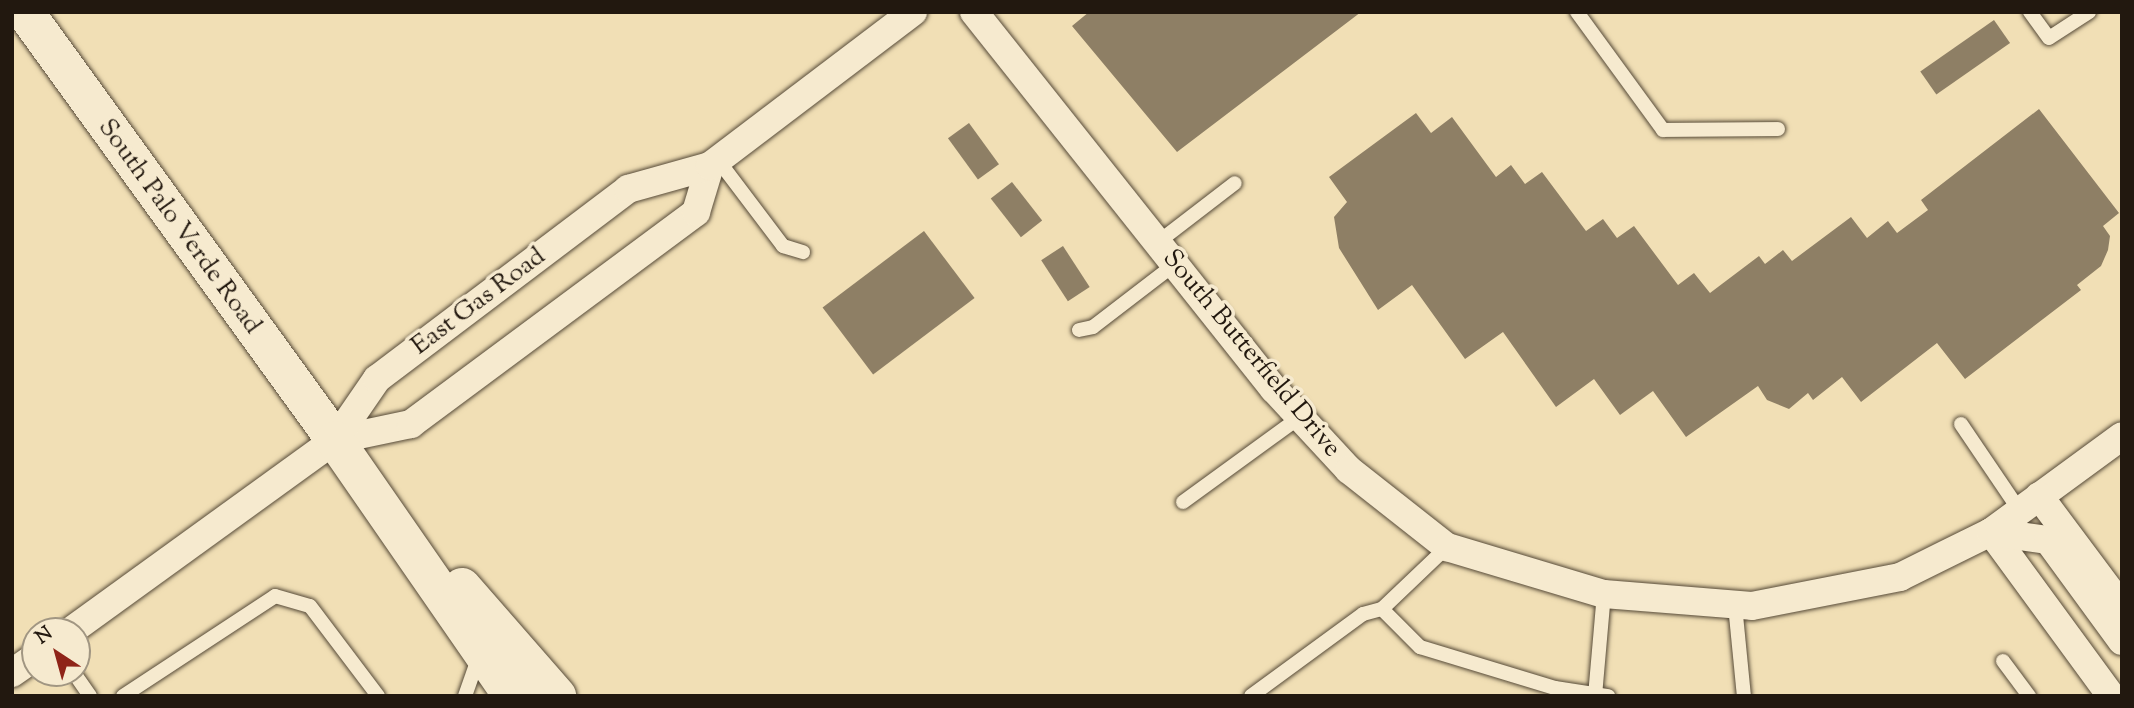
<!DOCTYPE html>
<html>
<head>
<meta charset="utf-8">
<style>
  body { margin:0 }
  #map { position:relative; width:2134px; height:708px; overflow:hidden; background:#f1dfb5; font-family:"Sorts Mill Goudy",serif }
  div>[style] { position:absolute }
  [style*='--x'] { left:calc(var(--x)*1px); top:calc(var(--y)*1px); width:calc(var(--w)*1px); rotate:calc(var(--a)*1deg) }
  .building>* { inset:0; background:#8e7f65; transform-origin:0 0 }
  .roads { filter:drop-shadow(0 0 2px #564a38) drop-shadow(0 0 2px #564a38) }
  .lane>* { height:14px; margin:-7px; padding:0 7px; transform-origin:7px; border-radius:7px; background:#f6eacf }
  .street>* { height:28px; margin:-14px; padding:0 14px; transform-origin:14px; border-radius:14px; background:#f6eacf }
  .secondary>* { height:38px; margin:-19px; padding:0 19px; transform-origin:19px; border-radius:19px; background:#f6eacf }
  span { translate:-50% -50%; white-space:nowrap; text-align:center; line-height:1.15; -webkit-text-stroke:7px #f6eacf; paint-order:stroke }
  .street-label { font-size:26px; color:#22180f }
  .frame { position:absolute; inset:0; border:14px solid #22180f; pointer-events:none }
  .north { position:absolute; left:21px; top:617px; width:70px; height:70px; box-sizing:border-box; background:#f6eacf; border:2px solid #a19682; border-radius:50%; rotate:324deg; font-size:19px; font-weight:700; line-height:28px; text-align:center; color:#22180f }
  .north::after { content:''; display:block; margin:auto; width:24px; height:32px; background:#8f2418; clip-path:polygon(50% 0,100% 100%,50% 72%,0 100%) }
</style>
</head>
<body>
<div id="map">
  <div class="building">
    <i style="clip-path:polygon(1089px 12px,1171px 13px,1361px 12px,1177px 152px,1072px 26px)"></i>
    <i style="left:1994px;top:20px;width:28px;height:90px;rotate:55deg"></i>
    <i style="clip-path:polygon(2039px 109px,2119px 213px,2103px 226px,2110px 236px,2108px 250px,2101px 266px,2077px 285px,2081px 290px,1965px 379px,1937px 343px,1861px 402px,1842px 377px,1813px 400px,1808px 393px,1789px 409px,1767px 400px,1758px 386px,1686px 437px,1653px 391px,1620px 415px,1594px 379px,1556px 407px,1503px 332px,1465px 359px,1412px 285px,1378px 310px,1339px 248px,1334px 217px,1347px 202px,1329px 177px,1416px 113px,1431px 133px,1452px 117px,1496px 177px,1511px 165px,1525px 184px,1542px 172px,1586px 231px,1603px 219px,1617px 238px,1634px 226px,1678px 285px,1694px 273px,1710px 293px,1759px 256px,1765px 264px,1783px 250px,1792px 261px,1851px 217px,1867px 238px,1888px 221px,1897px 233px,1928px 210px,1921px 200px)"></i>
    <i style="left:969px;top:123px;width:51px;height:26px;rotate:54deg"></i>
    <i style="left:1012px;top:182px;width:49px;height:27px;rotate:52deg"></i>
    <i style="left:924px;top:231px;width:84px;height:127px;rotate:53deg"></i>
    <i style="left:1063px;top:246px;width:49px;height:26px;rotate:57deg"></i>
  </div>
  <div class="roads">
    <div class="lane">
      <i style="--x:1577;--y:12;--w:146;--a:53.9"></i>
      <i style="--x:1663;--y:130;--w:115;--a:-0.5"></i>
      <i style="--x:2030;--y:12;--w:32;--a:54"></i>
      <i style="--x:2049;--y:38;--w:48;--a:-33"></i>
      <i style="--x:718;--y:160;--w:108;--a:52.9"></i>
      <i style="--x:783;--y:246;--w:21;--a:17"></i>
      <i style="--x:1157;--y:243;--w:98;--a:-37.6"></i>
      <i style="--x:1079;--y:330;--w:14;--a:-12"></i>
      <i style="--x:1093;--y:327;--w:103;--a:-37.5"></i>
      <i style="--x:1961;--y:424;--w:105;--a:55.9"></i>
      <i style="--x:1183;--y:502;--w:145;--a:-36"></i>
      <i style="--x:1447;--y:547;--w:90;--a:136.4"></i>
      <i style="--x:1382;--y:609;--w:54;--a:45"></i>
      <i style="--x:1420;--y:647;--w:141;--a:16.9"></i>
      <i style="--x:1555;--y:688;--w:54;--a:8.6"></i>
      <i style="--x:1735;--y:605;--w:91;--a:84.4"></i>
      <i style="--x:2003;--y:661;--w:44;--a:53.4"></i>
      <i style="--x:74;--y:673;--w:28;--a:55"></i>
      <i style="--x:123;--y:696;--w:182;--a:-33.3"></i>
      <i style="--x:275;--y:596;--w:36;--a:16"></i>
      <i style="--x:310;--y:606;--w:113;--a:52.9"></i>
      <i style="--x:465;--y:696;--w:42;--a:-70.7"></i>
      <i style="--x:1251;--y:696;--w:139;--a:-36.2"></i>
      <i style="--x:1363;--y:614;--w:20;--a:-15"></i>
      <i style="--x:1595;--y:696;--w:102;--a:-85"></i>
    </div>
    <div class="street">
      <i style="--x:974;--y:12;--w:482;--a:51.5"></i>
      <i style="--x:1274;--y:389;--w:110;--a:47.2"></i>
      <i style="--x:1349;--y:470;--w:125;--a:38.2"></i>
      <i style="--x:1447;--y:547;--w:164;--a:16.7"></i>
      <i style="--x:1604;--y:594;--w:148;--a:4.6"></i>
      <i style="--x:1752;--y:606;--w:151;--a:-11.1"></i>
      <i style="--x:1900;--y:577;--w:102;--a:-26.3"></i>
      <i style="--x:1991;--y:532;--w:162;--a:-36.2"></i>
      <i style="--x:335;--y:440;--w:78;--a:-11.9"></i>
      <i style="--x:411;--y:424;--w:355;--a:-36.6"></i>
      <i style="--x:696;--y:212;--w:48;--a:-73.1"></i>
      <i style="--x:2039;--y:496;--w:139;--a:53.2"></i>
      <i style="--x:1991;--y:532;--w:203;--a:53.8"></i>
      <i style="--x:1991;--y:532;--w:58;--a:8"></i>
      <i style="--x:2048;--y:540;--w:125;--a:53.8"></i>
      <i style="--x:71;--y:631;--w:326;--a:-35.9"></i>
      <i style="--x:335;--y:440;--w:74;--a:-55.5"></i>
      <i style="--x:377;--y:379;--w:315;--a:-37.1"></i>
      <i style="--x:628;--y:189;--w:85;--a:-15.7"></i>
      <i style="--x:710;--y:166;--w:255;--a:-37.2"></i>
      <i style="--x:12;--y:673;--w:28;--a:-35"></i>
    </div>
    <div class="secondary">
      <i style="--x:25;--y:12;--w:528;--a:54.08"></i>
      <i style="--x:335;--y:440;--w:311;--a:55.3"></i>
      <i style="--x:462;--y:587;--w:145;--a:48.9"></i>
    </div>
  </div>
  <div class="street-label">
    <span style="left:179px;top:227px;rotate:54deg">South Palo Verde Road</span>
    <span style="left:479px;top:302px;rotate:-37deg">East Gas Road</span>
    <span style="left:1251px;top:354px;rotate:50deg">South Butterfield Drive</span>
  </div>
  <div class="frame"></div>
  <div class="north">N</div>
</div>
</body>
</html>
